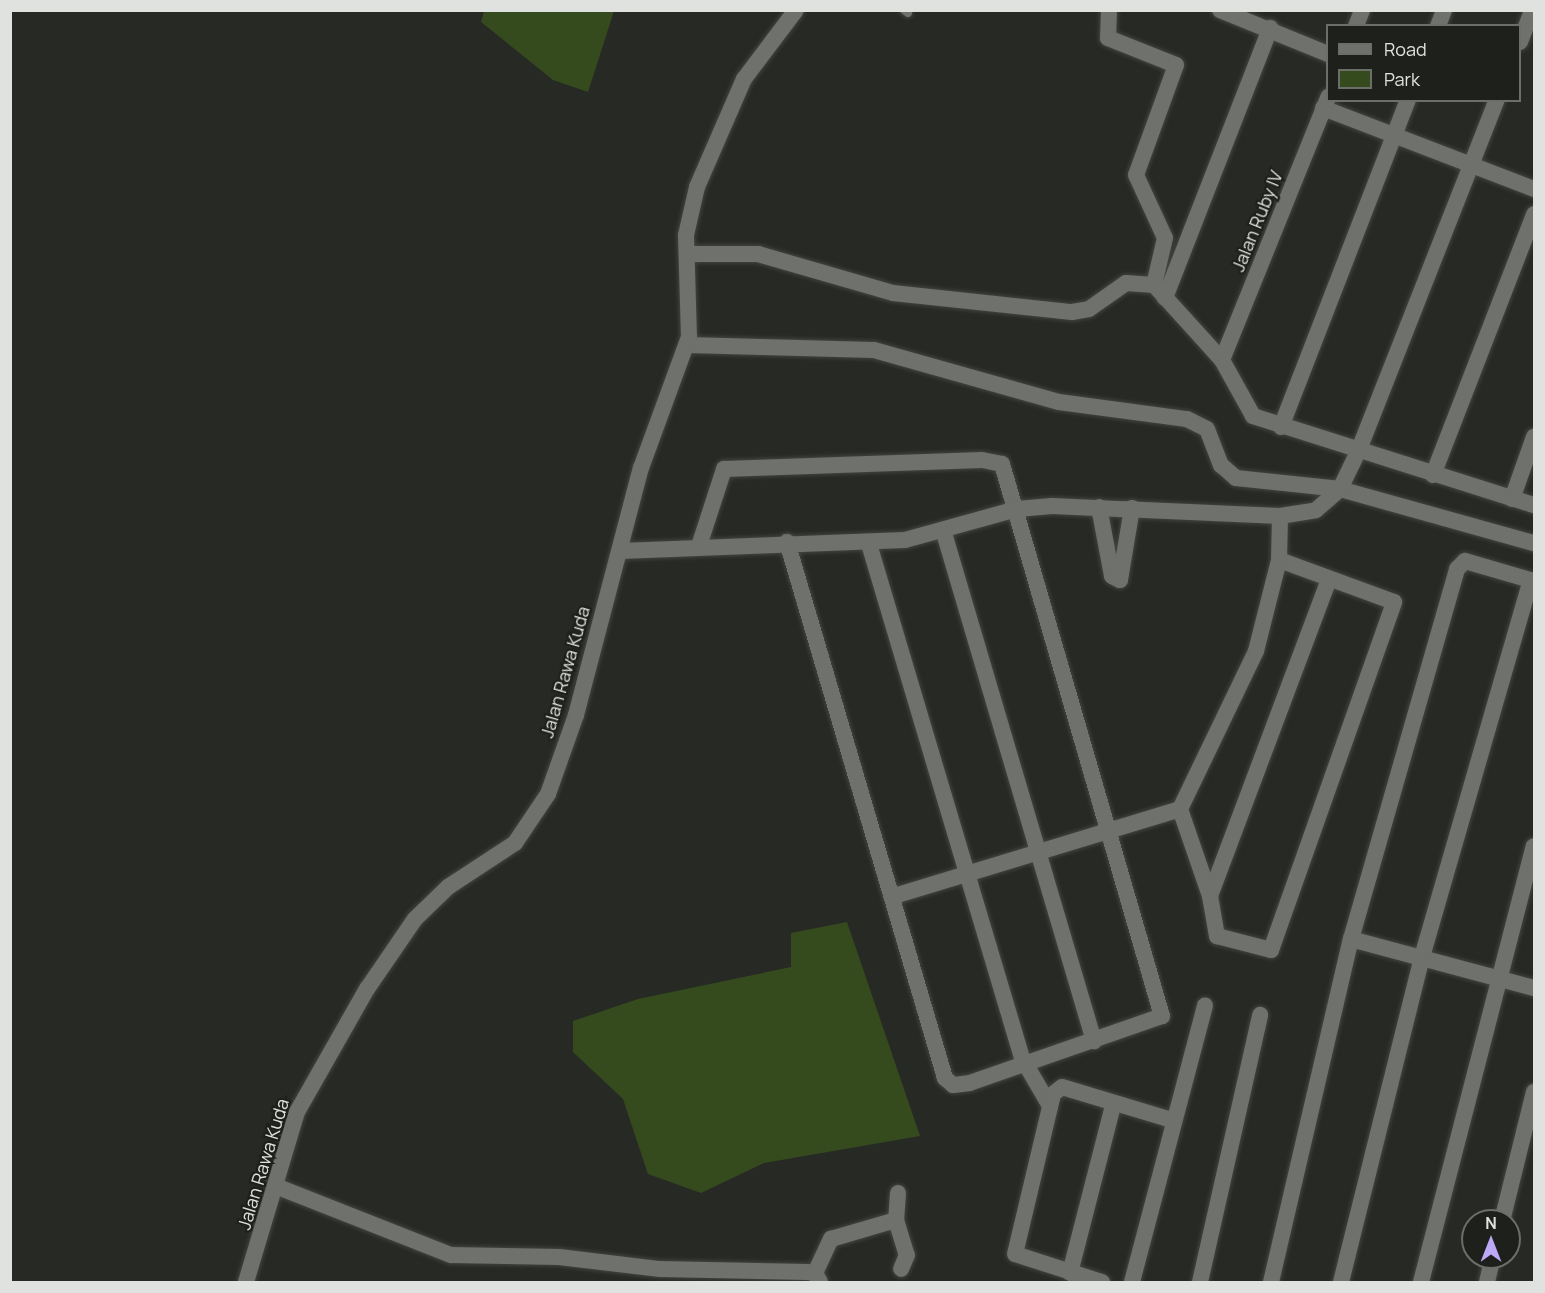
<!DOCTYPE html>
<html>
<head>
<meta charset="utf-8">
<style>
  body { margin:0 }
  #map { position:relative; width:1545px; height:1293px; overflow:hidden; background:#272925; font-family:Manrope,sans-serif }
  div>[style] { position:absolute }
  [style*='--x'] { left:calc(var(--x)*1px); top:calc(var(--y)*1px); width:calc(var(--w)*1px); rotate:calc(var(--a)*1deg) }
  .green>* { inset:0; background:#354b1e }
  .roads { filter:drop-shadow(0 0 2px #424440) drop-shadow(0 0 2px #424440) }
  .service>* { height:8px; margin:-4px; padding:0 4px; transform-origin:4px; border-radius:4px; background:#6e716c }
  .minor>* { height:16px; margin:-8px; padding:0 8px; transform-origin:8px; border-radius:8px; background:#6e716c }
  .tertiary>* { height:16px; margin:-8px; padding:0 8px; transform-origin:8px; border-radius:8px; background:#6e716c }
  span { translate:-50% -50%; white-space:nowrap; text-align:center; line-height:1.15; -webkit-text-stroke:4.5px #1d201b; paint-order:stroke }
  .street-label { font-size:18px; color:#e0e2df }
  .frame { position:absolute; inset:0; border:12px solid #e0e2df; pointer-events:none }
  .legend { position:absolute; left:1326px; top:24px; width:195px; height:78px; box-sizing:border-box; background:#1d201b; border:2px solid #6b6e69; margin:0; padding:8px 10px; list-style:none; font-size:18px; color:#e0e2df }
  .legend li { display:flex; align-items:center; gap:12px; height:30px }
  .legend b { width:30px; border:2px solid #6b6e69 }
  .north { position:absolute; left:1461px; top:1209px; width:60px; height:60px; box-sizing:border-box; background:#1d201b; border:2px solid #6b6e69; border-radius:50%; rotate:0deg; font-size:16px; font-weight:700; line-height:24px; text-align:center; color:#e0e2df }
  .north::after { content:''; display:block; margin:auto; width:21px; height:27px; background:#bda9f5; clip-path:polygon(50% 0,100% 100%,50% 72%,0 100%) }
</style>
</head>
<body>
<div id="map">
  <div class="green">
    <i style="clip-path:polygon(484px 11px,614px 11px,588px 92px,553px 80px,481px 22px)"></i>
    <i style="clip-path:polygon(847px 922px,920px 1136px,764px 1163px,701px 1193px,648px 1174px,623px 1099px,573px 1052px,573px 1021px,638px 999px,791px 967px,791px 933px)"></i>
  </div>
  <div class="roads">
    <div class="service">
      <i style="--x:904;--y:10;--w:5;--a:37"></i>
    </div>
    <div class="minor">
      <i style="--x:1109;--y:10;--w:28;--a:92"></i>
      <i style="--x:1108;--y:38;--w:73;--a:21.7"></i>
      <i style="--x:1176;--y:65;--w:117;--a:110"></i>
      <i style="--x:1136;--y:175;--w:69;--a:65.3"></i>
      <i style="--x:1165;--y:238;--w:48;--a:103.2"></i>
      <i style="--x:1154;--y:285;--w:101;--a:47.8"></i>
      <i style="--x:1222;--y:360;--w:64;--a:61"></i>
      <i style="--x:1253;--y:416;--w:295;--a:17.6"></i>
      <i style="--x:1220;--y:10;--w:117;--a:22.2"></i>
      <i style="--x:1356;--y:26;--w:17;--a:-69"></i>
      <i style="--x:1438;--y:26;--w:17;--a:-69"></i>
      <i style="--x:1520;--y:42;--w:34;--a:-69"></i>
      <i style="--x:1323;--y:108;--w:226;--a:21"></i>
      <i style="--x:687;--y:254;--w:71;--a:0"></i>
      <i style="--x:758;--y:254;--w:141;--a:16.1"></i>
      <i style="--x:893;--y:293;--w:180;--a:6.1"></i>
      <i style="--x:1072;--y:312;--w:17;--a:-10"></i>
      <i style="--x:1089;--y:309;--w:45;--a:-35.1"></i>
      <i style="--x:1126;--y:283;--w:28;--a:4"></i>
      <i style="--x:1165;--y:298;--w:290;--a:-68.7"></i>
      <i style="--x:687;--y:345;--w:187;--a:1.5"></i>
      <i style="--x:874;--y:350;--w:192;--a:15.7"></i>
      <i style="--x:1059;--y:402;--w:129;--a:7.6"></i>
      <i style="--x:1187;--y:419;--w:22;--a:27"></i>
      <i style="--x:1207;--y:429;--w:39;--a:69"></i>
      <i style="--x:1221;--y:465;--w:20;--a:41"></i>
      <i style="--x:1236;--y:478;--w:105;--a:6"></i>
      <i style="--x:1340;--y:489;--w:201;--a:15.6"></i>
      <i style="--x:1222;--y:360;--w:284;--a:-68"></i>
      <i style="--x:1281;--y:427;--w:351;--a:-68.8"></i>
      <i style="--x:1433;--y:475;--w:280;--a:-68.8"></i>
      <i style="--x:1512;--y:499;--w:66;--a:-70.5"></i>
      <i style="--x:1099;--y:507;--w:70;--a:79.3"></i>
      <i style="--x:1112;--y:576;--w:9;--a:27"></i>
      <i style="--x:1120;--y:580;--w:73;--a:-80.5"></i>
      <i style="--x:944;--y:533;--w:530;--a:73.55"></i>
      <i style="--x:869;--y:544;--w:536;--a:73.42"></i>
      <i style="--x:1022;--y:1058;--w:56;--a:59.7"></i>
      <i style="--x:699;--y:546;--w:81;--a:-72"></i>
      <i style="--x:724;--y:469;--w:258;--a:-2"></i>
      <i style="--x:982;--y:460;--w:20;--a:11"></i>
      <i style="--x:1002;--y:464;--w:575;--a:73.84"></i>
      <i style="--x:1162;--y:1016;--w:203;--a:160.8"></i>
      <i style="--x:970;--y:1083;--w:17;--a:173"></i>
      <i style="--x:953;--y:1085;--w:11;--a:-139"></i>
      <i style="--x:945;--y:1078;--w:559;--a:-106.42"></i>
      <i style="--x:621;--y:551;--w:284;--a:-2.2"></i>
      <i style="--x:905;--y:540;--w:116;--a:-15.5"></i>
      <i style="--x:1017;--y:509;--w:35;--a:-5"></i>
      <i style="--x:1052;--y:506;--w:228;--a:2.5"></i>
      <i style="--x:1280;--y:516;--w:36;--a:-9"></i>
      <i style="--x:1316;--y:510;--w:32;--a:-41"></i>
      <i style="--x:1340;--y:489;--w:41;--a:-64.1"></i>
      <i style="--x:1358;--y:452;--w:378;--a:-68.5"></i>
      <i style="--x:1180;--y:809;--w:92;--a:71"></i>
      <i style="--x:1210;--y:896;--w:41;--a:80.1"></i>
      <i style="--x:1217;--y:936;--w:56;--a:14.5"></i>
      <i style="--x:1271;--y:950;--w:369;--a:-70.5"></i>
      <i style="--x:1394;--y:602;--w:122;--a:-159.9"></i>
      <i style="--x:894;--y:896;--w:299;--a:-16.9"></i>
      <i style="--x:1180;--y:809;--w:175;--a:-64.3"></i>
      <i style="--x:1256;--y:651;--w:94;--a:-75.8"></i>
      <i style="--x:1279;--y:560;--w:44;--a:-88.7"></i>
      <i style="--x:1210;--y:896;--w:339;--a:-69.4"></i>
      <i style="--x:1351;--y:939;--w:189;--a:15"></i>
      <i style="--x:278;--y:1187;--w:186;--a:21.5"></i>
      <i style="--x:451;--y:1255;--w:108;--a:1.1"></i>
      <i style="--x:559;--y:1257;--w:102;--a:6.8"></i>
      <i style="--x:660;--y:1269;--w:147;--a:1.2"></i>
      <i style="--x:807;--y:1272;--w:8;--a:7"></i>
      <i style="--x:815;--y:1273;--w:10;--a:61"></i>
      <i style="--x:898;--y:1193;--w:27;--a:94"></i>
      <i style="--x:896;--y:1220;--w:37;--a:73"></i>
      <i style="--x:907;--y:1255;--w:15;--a:113"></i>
      <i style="--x:1502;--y:1221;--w:133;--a:-76.1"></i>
      <i style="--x:815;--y:1273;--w:38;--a:-65"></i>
      <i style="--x:831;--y:1239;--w:68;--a:-16.3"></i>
      <i style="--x:1070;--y:1273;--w:173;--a:-75.6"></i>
      <i style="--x:1102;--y:1282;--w:91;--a:-162.2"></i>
      <i style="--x:1015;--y:1254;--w:164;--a:-76.6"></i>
      <i style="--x:1053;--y:1094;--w:11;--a:-38"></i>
      <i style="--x:1062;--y:1087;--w:115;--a:16.7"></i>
      <i style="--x:1132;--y:1282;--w:286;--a:-75.2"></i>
      <i style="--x:1200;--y:1282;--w:274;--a:-77.3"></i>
      <i style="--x:1271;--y:1282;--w:352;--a:-76.9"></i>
      <i style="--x:1351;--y:939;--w:385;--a:-74"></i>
      <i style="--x:1457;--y:569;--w:11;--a:-45"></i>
      <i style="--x:1465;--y:561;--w:72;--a:16.2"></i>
      <i style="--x:1341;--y:1282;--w:335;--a:-76"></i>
      <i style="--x:1422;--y:957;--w:392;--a:-73.9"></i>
      <i style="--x:1421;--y:1282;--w:450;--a:-75.5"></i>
      <i style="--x:1487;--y:1282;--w:26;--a:-77"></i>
    </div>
    <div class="tertiary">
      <i style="--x:246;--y:1282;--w:177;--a:-73.3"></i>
      <i style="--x:297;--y:1112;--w:142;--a:-60.4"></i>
      <i style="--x:367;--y:989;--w:85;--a:-55.6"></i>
      <i style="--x:415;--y:919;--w:46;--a:-44.1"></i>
      <i style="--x:448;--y:887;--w:80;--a:-33.3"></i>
      <i style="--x:515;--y:843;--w:59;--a:-56"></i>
      <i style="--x:548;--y:794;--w:84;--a:-70.5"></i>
      <i style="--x:576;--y:715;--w:255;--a:-75.3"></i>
      <i style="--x:641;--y:468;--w:140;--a:-69.9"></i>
      <i style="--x:689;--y:337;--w:102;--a:-91.7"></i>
      <i style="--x:686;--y:235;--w:49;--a:-77.1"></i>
      <i style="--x:697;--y:187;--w:118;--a:-66.5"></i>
      <i style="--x:744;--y:79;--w:86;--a:-53"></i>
    </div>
  </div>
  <div class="street-label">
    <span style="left:1257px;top:221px;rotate:-68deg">Jalan Ruby IV</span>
    <span style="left:565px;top:672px;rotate:-74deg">Jalan Rawa Kuda</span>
    <span style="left:263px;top:1164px;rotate:-73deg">Jalan Rawa Kuda</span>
  </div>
  <div class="frame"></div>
  <ul class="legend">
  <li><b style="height:8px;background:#6e716c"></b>Road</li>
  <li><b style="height:16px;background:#354b1e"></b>Park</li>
  </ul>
  <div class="north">N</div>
</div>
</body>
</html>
